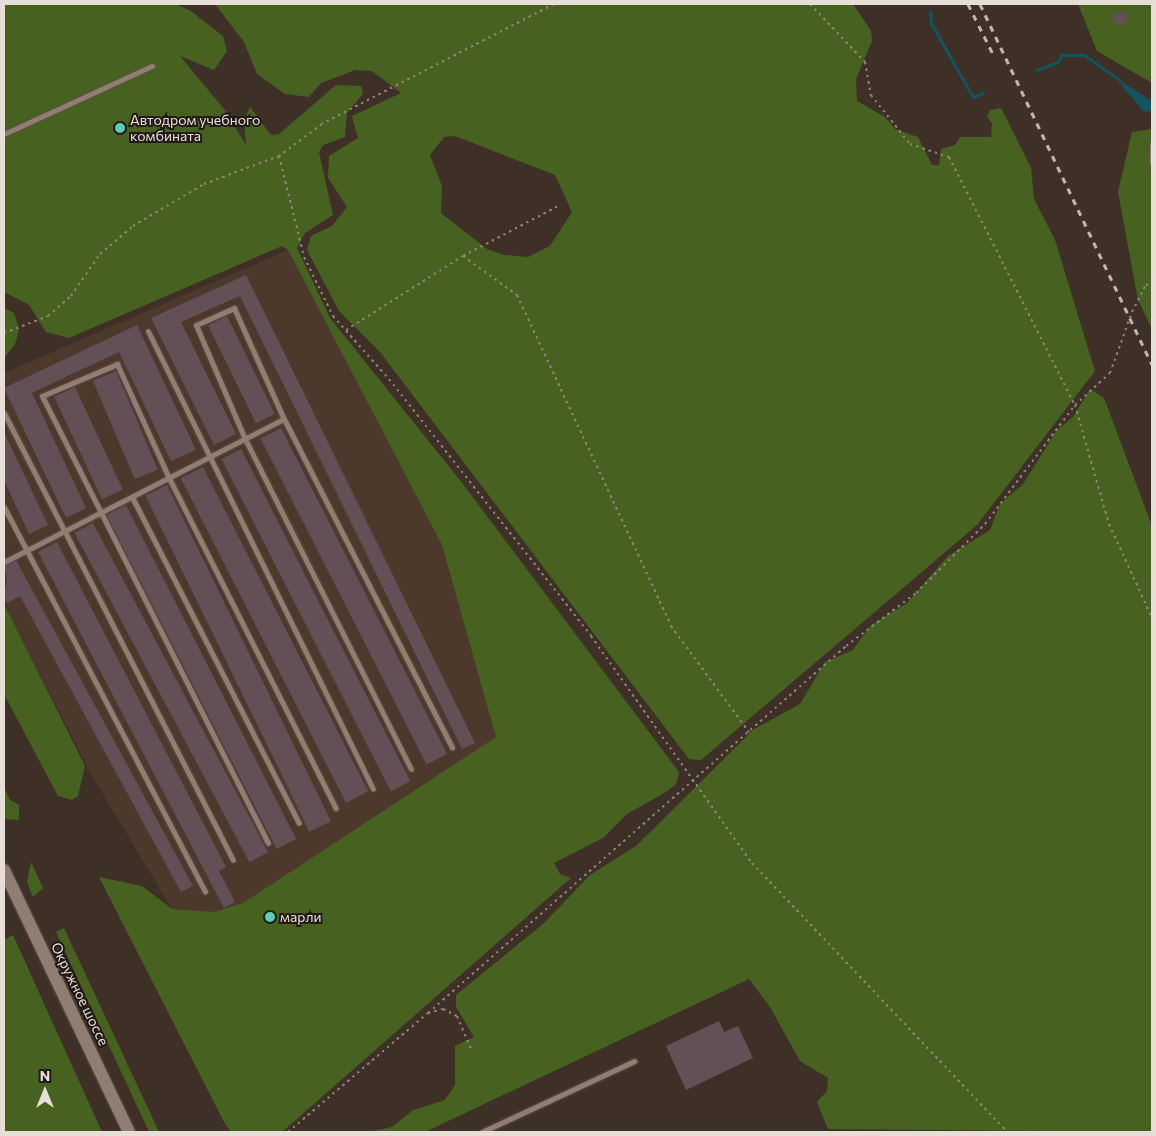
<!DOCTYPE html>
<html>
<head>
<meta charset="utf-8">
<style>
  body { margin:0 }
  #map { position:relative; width:1156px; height:1136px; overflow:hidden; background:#3f3027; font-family:Commissioner,sans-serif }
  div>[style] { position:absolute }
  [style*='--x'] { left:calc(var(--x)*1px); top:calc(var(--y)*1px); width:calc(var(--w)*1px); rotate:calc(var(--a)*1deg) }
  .built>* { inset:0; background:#4d382c }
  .green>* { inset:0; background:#476220; transform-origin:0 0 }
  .water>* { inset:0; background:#12545f }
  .stream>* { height:3px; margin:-1.5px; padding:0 1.5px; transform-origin:1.5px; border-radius:1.5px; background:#12545f }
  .building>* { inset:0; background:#635056; transform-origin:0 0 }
  .round { border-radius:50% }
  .path>* { height:2px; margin-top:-1px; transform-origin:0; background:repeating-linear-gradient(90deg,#91847c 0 2.5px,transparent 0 6.5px) }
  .roads { filter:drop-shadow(0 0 1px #5c4f48) drop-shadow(0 0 1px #5c4f48) }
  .service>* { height:5px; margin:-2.5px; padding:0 2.5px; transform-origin:2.5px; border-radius:2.5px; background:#907e73 }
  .secondary>* { height:12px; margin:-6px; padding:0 6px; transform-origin:6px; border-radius:6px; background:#907e73 }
  .rail>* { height:3px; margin-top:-1.5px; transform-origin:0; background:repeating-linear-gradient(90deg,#c2b7b0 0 6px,transparent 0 12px) }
  .dots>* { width:14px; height:14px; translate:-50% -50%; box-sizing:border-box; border:2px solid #211a16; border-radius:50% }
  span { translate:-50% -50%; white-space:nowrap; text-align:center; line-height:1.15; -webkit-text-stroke:4px #211a16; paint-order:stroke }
  .poi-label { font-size:14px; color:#e8ded8 }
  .left { translate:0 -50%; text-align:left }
  .street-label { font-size:14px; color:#e8ded8 }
  .frame { position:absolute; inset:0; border:5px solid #e8ded8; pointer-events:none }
  .north { position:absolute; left:20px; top:1066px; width:50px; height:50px; -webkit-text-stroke:4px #211a16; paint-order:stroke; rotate:0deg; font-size:14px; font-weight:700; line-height:20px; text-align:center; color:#e8ded8 }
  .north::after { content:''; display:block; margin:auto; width:18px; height:22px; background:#e8ded8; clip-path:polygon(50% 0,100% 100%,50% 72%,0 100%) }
</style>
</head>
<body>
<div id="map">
  <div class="built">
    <i style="clip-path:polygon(288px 250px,442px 545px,497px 737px,243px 903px,214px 912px,172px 909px,92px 776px,4px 604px,4px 373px)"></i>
  </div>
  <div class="green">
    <i style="clip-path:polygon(4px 4px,175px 4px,191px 11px,223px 36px,227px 51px,214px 70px,180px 56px,224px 109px,246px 145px,244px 121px,250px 107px,271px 135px,279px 134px,336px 85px,361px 86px,363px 94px,347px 113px,345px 137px,323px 145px,319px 152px,333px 215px,305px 233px,297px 248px,330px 318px,463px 484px,679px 772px,676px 784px,666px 792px,627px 814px,603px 838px,554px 863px,560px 874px,571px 878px,282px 1132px,231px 1132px,224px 1122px,99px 877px,142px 886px,172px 909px,214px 912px,243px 903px,496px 737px,442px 545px,288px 250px,282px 246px,69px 338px,46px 332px,29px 305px,4px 292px)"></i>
    <i style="clip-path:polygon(evenodd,215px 4px,853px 4px,871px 31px,872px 41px,856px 79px,857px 101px,885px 117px,895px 129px,918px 137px,932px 165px,939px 165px,941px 149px,955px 145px,960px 137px,991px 137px,992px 123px,987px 116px,990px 110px,1001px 108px,1031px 168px,1034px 199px,1055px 240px,1095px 371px,977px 525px,701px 760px,689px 759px,380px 352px,339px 311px,307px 250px,311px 236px,332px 226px,347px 207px,328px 178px,329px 156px,358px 138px,352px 116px,401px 93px,372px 71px,355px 70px,321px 83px,309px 97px,285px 94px,257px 74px,244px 42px,215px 4px,455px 136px,555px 175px,572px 212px,550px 246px,528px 257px,504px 255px,487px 249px,441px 213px,442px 186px,430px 155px,444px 137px,455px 136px)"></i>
    <i style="clip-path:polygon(1078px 4px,1152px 4px,1152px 83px,1097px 51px)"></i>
    <i style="clip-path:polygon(1152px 129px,1152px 329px,1138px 300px,1118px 192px,1132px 132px)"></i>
    <i style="clip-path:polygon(4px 308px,14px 313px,19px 329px,15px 344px,4px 358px)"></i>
    <i style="clip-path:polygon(1090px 389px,1104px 398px,1152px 526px,1152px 1132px,828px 1129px,817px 1102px,827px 1091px,828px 1078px,800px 1061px,770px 1007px,749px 979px,425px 1132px,369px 1132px,392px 1127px,413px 1110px,445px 1100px,455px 1085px,455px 1046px,474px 1037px,456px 1007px,456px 995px,543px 924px,590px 875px,636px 846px,754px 729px,800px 704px,825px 662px,853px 650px,870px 626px,907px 603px,948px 556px,990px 530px,1000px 504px,1023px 484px,1057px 430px,1073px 417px)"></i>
    <i style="clip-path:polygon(4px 604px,85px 766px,78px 796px,72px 800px,58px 796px,4px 694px)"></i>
    <i style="clip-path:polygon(4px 787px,10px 800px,19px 805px,19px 820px,4px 819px)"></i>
    <i style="clip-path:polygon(31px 862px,43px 888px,33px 897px,27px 882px)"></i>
    <i style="left:64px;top:928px;width:225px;height:9px;rotate:65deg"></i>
    <i style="clip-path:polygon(13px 935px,102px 1132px,4px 1132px,4px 940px)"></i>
  </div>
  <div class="water">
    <i style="clip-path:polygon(1116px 78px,1152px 101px,1152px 112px,1143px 111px)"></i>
  </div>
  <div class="stream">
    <i style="--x:930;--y:11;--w:12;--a:85"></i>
    <i style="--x:931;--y:23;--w:79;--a:60.5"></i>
    <i style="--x:970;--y:92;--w:6;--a:59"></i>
    <i style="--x:973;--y:97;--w:11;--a:-22"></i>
    <i style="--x:1036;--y:70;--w:23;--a:-20"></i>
    <i style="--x:1058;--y:62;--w:8;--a:-67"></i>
    <i style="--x:1061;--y:55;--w:23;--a:0"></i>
    <i style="--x:1084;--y:55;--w:45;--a:35.1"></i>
  </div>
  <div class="building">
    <i class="round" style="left:1113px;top:11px;width:14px;height:14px"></i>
    <i style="clip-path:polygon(246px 275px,475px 743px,462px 749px,240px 296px,181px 322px,236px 434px,214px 445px,151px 318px)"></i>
    <i style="left:227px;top:316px;width:109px;height:21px;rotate:64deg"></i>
    <i style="clip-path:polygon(137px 325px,196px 450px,171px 461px,119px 352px,32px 393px,86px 508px,66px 518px,4px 388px)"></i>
    <i style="left:116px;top:371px;width:107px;height:25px;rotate:67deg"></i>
    <i style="left:75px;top:387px;width:113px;height:23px;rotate:65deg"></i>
    <i style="left:281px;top:428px;width:366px;height:23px;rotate:63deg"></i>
    <i style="clip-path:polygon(4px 432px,48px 525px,29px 534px,4px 480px)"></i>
    <i style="left:241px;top:449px;width:373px;height:22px;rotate:63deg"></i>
    <i style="left:203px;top:467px;width:364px;height:25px;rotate:63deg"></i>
    <i style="left:167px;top:485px;width:374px;height:24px;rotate:64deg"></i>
    <i style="left:126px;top:505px;width:375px;height:22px;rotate:63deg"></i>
    <i style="left:93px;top:523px;width:373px;height:21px;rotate:62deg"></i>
    <i style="clip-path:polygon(57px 542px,226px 867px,219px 871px,235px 902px,224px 908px,38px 552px)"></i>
    <i style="clip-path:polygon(16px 560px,193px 886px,181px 892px,20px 596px,7px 603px,4px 597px,7px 578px,4px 566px)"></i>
    <i style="clip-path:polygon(719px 1021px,724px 1032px,738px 1026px,753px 1058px,686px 1090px,666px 1046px)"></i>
  </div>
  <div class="path">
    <i style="--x:554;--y:4;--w:261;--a:152.7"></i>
    <i style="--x:322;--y:124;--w:54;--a:143.3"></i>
    <i style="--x:279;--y:156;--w:104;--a:76.1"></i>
    <i style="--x:304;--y:257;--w:66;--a:63.8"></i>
    <i style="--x:333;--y:316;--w:84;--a:48.4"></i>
    <i style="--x:389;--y:379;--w:327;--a:51.8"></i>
    <i style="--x:591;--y:636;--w:278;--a:54.7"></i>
    <i style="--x:752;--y:863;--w:371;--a:46.5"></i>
    <i style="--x:810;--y:4;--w:80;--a:46.5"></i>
    <i style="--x:865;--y:62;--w:34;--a:80"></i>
    <i style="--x:871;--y:95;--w:63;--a:51.5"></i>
    <i style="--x:910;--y:144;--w:41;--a:18.4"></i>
    <i style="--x:949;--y:157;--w:278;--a:63.1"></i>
    <i style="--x:1075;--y:405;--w:124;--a:74.1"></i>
    <i style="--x:1109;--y:524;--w:103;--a:65.4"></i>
    <i style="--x:463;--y:256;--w:67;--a:35.8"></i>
    <i style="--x:517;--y:295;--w:365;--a:65"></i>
    <i style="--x:671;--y:626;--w:132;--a:53.7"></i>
    <i style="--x:346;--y:330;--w:138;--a:-32.3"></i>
    <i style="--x:463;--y:256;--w:110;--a:-27.7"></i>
    <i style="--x:4;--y:333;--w:47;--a:-21.1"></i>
    <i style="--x:48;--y:316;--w:30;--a:-41"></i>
    <i style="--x:71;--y:296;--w:51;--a:-55.4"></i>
    <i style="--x:100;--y:254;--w:43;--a:-40.3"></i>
    <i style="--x:133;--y:226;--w:82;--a:-30.6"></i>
    <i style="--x:204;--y:184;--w:80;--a:-20.5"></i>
    <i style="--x:428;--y:1013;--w:556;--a:-41.28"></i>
    <i style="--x:846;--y:646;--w:88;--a:-37.1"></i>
    <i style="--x:916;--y:593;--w:98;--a:-45"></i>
    <i style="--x:985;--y:524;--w:149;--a:-52.9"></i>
    <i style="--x:1075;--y:405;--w:47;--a:-42.4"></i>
    <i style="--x:1110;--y:373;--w:65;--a:-70.2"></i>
    <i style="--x:1132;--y:312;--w:30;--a:-63"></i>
    <i style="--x:1146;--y:285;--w:6;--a:-18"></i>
    <i style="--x:288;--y:1132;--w:184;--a:-40.4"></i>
    <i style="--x:428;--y:1013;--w:16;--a:-15"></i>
    <i style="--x:443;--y:1009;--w:16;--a:27"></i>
    <i style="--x:457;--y:1016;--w:38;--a:67"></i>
  </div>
  <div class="roads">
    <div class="service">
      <i style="--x:4;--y:134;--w:163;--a:-24.7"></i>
      <i style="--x:1152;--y:144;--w:19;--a:90"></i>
      <i style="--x:148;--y:331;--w:510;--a:63.84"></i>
      <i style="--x:4;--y:413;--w:502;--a:62.87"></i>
      <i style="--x:132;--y:497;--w:366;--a:62.9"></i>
      <i style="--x:4;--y:507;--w:434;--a:62.4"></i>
      <i style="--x:4;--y:562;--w:314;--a:-27.1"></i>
      <i style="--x:411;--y:769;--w:369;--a:-116.7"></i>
      <i style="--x:245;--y:439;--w:124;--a:-113.3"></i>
      <i style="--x:196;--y:325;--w:42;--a:-24.1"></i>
      <i style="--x:234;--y:308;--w:122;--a:65.8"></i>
      <i style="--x:284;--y:419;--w:369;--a:62.9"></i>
      <i style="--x:268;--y:843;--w:501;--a:-116.82"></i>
      <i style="--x:42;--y:396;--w:82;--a:-23.1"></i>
      <i style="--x:117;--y:364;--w:125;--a:65.5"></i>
      <i style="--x:169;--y:478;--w:370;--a:63.2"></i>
      <i style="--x:482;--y:1132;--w:168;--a:-25"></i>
    </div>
    <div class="secondary">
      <i style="--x:4;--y:870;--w:290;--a:64.5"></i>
    </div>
  </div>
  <div class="rail">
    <i style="--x:968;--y:4;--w:56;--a:63.4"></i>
    <i style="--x:980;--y:4;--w:399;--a:64.5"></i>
  </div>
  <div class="dots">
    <i style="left:120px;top:128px;background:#5bcebb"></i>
    <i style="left:270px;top:917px;background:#5bcebb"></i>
  </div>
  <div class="poi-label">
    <span class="left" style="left:130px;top:128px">Автодром учебного<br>комбината</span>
    <span class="left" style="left:280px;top:917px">марли</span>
  </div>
  <div class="street-label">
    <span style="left:80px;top:994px;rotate:64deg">Окружное шоссе</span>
  </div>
  <div class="frame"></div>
  <div class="north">N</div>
</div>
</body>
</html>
